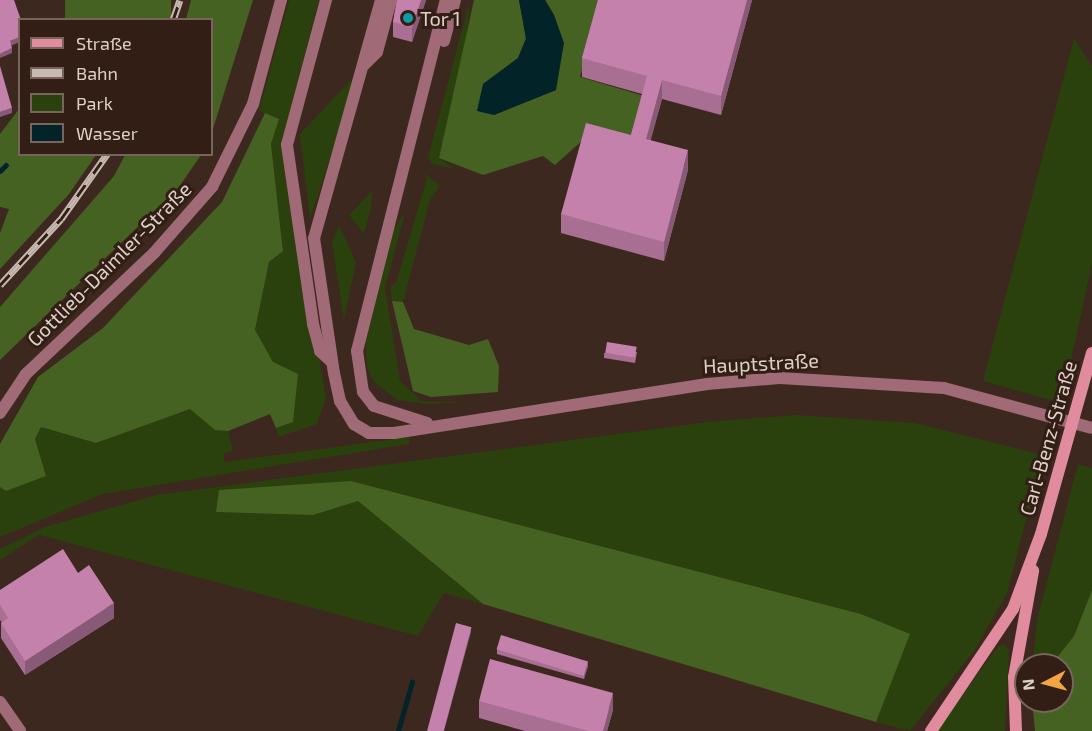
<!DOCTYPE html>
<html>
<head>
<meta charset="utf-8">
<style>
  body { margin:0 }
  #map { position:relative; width:1092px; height:731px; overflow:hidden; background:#3c281e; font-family:"Exo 2",sans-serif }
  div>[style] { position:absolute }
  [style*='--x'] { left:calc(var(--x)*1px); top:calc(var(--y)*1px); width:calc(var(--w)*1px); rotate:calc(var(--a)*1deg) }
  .green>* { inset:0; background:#2a400d }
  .forest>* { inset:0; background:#456222; transform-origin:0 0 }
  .water>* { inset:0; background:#022428 }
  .stream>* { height:4.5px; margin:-2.25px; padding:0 2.25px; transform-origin:2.25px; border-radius:2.25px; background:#022428 }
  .street>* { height:12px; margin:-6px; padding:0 6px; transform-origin:6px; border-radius:6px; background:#a06a76 }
  .secondary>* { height:12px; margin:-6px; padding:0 6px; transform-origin:6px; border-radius:6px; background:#e18b9e }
  .rail>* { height:7px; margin-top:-3.5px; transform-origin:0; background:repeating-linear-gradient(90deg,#321e15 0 14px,#c8bab3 0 28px); box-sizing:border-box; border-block:2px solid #c8bab3 }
  .wall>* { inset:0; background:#a96f93 }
  .shaded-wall>* { inset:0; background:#895a78 }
  .building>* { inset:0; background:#c481ab; transform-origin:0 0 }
  .dots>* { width:16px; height:16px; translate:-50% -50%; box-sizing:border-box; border:3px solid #321e15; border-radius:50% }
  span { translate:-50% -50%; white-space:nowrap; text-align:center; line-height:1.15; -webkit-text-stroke:6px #321e15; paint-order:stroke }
  .poi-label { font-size:20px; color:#ddd0c9 }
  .left { translate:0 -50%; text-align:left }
  .street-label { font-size:20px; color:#ddd0c9 }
  .legend { position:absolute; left:18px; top:18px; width:195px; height:138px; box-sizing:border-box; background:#321e15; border:2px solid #76655d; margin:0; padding:8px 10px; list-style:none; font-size:18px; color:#ddd0c9 }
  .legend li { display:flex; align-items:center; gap:12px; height:30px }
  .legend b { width:30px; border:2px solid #76655d }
  .north { position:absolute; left:1014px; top:653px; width:60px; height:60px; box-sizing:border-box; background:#321e15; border:2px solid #76655d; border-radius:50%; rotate:264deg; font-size:16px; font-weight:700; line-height:24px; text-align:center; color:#ddd0c9 }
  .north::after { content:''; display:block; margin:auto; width:21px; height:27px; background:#f2a541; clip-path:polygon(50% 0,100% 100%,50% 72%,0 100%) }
</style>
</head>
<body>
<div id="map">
  <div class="green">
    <i style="clip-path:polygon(289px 0,319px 0,282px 141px,326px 398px,317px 424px,278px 437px,276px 428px,293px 422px,273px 362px,255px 331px,269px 262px,283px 250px,271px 144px,279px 119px,259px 111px)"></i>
    <i style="clip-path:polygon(470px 0,465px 54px,439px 158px,455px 169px,432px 164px,428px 157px)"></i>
    <i style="clip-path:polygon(1074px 38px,1092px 66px,1092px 263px,1062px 403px,983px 381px)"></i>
    <i style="clip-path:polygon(350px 81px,354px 84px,310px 220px,300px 134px)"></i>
    <i style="clip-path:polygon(423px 172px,440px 186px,430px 200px,403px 302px,392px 301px,390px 287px,396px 283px,427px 178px)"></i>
    <i style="clip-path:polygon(372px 191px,371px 209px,364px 234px,349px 215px)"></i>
    <i style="clip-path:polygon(405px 213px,385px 288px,400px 381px,422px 401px,467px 402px,426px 404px,397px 400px,373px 381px,367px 367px,365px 333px,393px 229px)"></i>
    <i style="clip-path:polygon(339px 225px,356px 262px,344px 321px,332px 241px)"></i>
    <i style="clip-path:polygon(190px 409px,215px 430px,228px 431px,233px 450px,224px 454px,224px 462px,409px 437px,409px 444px,103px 494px,0 537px,0 487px,7px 490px,46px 476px,35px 439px,41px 427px,96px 443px)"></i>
    <i style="clip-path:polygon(796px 415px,915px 423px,1043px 455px,1007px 593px,974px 651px,910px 731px,876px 722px,909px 634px,861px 614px,351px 481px,216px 512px,313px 515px,358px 501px,483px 604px,444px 593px,418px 636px,39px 535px,0 560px,0 549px,45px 527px,156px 495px,708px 422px)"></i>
    <i style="clip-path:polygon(1078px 464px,1092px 468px,1092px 590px,1074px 636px,1059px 657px,1051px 665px,1032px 665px,1038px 616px)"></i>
    <i style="clip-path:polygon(1005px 645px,1009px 650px,1005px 731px,937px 731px,998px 646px)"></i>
  </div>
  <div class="forest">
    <i style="left:65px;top:0;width:106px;height:20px"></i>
    <i style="clip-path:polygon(191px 0,253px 0,212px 132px,212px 20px,186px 19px)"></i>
    <i style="clip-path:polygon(474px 0,519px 0,526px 38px,518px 58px,483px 84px,494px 115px,556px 90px,554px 15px,545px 0,602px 0,580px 77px,644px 96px,630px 151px,585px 138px,555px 165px,543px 156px,483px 175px,439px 158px)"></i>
    <i style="clip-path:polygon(19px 109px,20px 154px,96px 155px,69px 194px,0 269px,0 233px,9px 209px,0 207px,0 134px)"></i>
    <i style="clip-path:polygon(265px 113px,279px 119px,271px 144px,283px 251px,269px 262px,255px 330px,273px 362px,298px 374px,293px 422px,276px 428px,270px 414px,228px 431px,215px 430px,190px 409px,96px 443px,41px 427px,35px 439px,46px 476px,6px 491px,0 487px,0 444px,38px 377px,103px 328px,222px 202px)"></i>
    <i style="clip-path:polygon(125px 155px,201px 155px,179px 187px,0 360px,0 307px,114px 176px)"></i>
    <i style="clip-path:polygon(392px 301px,403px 302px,414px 329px,469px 345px,488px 339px,499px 366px,498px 392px,431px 397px,413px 391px)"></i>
    <i style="clip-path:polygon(351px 481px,861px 614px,910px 634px,876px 722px,483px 604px,358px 501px,313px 515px,216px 512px,219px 490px)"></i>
    <i style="clip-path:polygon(1092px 590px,1092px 731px,1035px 731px,1032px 701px,1062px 701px,1062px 665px,1051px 665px,1074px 636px)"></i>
  </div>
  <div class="water">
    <i style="clip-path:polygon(519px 0,545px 0,554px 15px,564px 43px,556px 90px,494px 115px,477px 111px,483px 84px,518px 58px,526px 39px)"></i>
  </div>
  <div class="stream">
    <i style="--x:0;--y:171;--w:8;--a:-45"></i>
    <i style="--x:398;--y:731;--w:51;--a:-74.1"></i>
  </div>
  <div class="street">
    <i style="--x:326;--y:0;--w:150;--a:105.1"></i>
    <i style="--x:287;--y:145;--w:181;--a:81.7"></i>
    <i style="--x:313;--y:324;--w:28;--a:75"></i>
    <i style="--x:320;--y:351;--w:16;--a:43"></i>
    <i style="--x:381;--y:0;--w:247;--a:105.7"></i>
    <i style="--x:314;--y:238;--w:136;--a:81.6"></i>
    <i style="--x:334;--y:373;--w:29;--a:78"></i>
    <i style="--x:340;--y:401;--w:27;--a:59"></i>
    <i style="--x:354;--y:424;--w:17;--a:31"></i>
    <i style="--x:369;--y:433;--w:25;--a:0"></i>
    <i style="--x:394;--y:433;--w:317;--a:-8.9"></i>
    <i style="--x:707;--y:384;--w:73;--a:-4.7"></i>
    <i style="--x:780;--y:378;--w:164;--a:3.5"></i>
    <i style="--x:944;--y:388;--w:153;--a:15.1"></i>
    <i style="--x:444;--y:41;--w:42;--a:-75"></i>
    <i style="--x:365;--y:64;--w:17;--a:-45"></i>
    <i style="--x:377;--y:52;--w:54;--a:-74.9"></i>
    <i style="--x:0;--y:413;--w:47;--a:-56.3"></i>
    <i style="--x:26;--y:374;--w:176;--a:-43.4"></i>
    <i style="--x:154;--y:253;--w:88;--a:-48.7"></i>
    <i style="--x:212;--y:187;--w:93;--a:-63.7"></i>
    <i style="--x:253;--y:104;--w:108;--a:-74.9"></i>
    <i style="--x:427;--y:423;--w:56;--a:-162.2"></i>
    <i style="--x:374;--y:406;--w:18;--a:-128"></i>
    <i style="--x:363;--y:392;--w:41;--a:-98.3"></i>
    <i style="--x:357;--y:351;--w:362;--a:-75.8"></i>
    <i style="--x:0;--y:702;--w:35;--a:55"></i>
  </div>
  <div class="secondary">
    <i style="--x:931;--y:731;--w:147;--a:-56.1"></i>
    <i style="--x:1013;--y:609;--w:80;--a:-69.5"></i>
    <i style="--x:1041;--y:534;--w:188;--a:-74.3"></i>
    <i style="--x:1016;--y:731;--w:54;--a:-92.1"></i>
    <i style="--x:1014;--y:677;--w:108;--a:-79.8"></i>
  </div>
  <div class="rail">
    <i style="--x:173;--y:20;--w:21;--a:-71"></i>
    <i style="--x:0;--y:285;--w:90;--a:-47.3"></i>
    <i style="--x:61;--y:219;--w:80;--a:-54.7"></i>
  </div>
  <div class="wall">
    <i style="clip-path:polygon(397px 0,426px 0,412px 42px,393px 37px,393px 22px)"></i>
    <i style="clip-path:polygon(598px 0,752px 0,721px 115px,662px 99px,650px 140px,688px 170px,664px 261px,561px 233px,561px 214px,631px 135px,642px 94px,582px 77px,582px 58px)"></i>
    <i style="clip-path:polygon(637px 352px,635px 363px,604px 358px,604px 353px)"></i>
    <i style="clip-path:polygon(78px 573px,114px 618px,25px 675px,1px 638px,1px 623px,2px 623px,0 620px,0 590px)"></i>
    <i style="clip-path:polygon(497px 649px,588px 666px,584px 679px,497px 654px)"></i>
    <i style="clip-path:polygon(479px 701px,613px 710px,607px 731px,525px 731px,479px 718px)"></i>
  </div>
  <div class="shaded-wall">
    <i style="clip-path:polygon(421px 0,426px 0,412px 42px,412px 27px)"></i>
    <i style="clip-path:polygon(747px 0,752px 0,721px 115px,721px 96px)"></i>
    <i style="clip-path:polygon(20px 37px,20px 42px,10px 46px,10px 41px)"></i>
    <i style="clip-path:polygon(12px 48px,12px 53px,0 58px,0 54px)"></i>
    <i style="clip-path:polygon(662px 80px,662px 99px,646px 158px,646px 139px)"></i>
    <i style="clip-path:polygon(12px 108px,12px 113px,0 117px,0 112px)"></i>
    <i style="clip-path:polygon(688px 150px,688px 170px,664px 261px,664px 242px)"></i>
    <i style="clip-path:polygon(114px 603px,114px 618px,25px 675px,25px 661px)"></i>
    <i style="clip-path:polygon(471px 627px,471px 632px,444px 731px,443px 731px)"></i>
    <i style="clip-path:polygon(588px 661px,588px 666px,584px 679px,584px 674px)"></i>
    <i style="clip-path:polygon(613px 693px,613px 710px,607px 731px,603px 731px)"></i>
  </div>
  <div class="building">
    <i style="clip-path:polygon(0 0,14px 0,21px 20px,20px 20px,20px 37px,10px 41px,12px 48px,0 54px)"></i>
    <i style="clip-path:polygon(397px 0,421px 0,412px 27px,393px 22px)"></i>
    <i style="clip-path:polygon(598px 0,747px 0,721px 96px,662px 80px,646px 139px,688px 150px,664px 242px,561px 214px,586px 123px,631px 135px,647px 76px,582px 58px)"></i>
    <i style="clip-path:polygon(0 66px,12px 108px,0 112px)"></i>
    <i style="left:607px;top:342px;width:30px;height:11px;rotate:9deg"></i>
    <i style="clip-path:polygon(63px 549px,78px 573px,89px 565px,114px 603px,25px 661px,1px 623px,8px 618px,0 605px,0 590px)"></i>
    <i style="left:456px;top:623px;width:16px;height:112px;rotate:15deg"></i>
    <i style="left:501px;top:635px;width:91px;height:15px;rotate:17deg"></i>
    <i style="clip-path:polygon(490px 659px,613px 693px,603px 731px,588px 731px,479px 701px)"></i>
  </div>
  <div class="dots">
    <i style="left:408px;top:18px;background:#0f9aa8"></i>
  </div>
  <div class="poi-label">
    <span class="left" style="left:420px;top:18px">Tor 1</span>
  </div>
  <div class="street-label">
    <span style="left:109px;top:264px;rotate:-45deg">Gottlieb-Daimler-Straße</span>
    <span style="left:761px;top:363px;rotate:-3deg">Hauptstraße</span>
    <span style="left:1048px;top:438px;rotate:-74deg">Carl-Benz-Straße</span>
  </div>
  <ul class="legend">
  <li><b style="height:8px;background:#e18b9e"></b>Straße</li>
  <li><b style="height:8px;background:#c8bab3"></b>Bahn</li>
  <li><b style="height:16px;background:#2a400d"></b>Park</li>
  <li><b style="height:16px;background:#022428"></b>Wasser</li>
  </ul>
  <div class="north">N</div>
</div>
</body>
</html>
